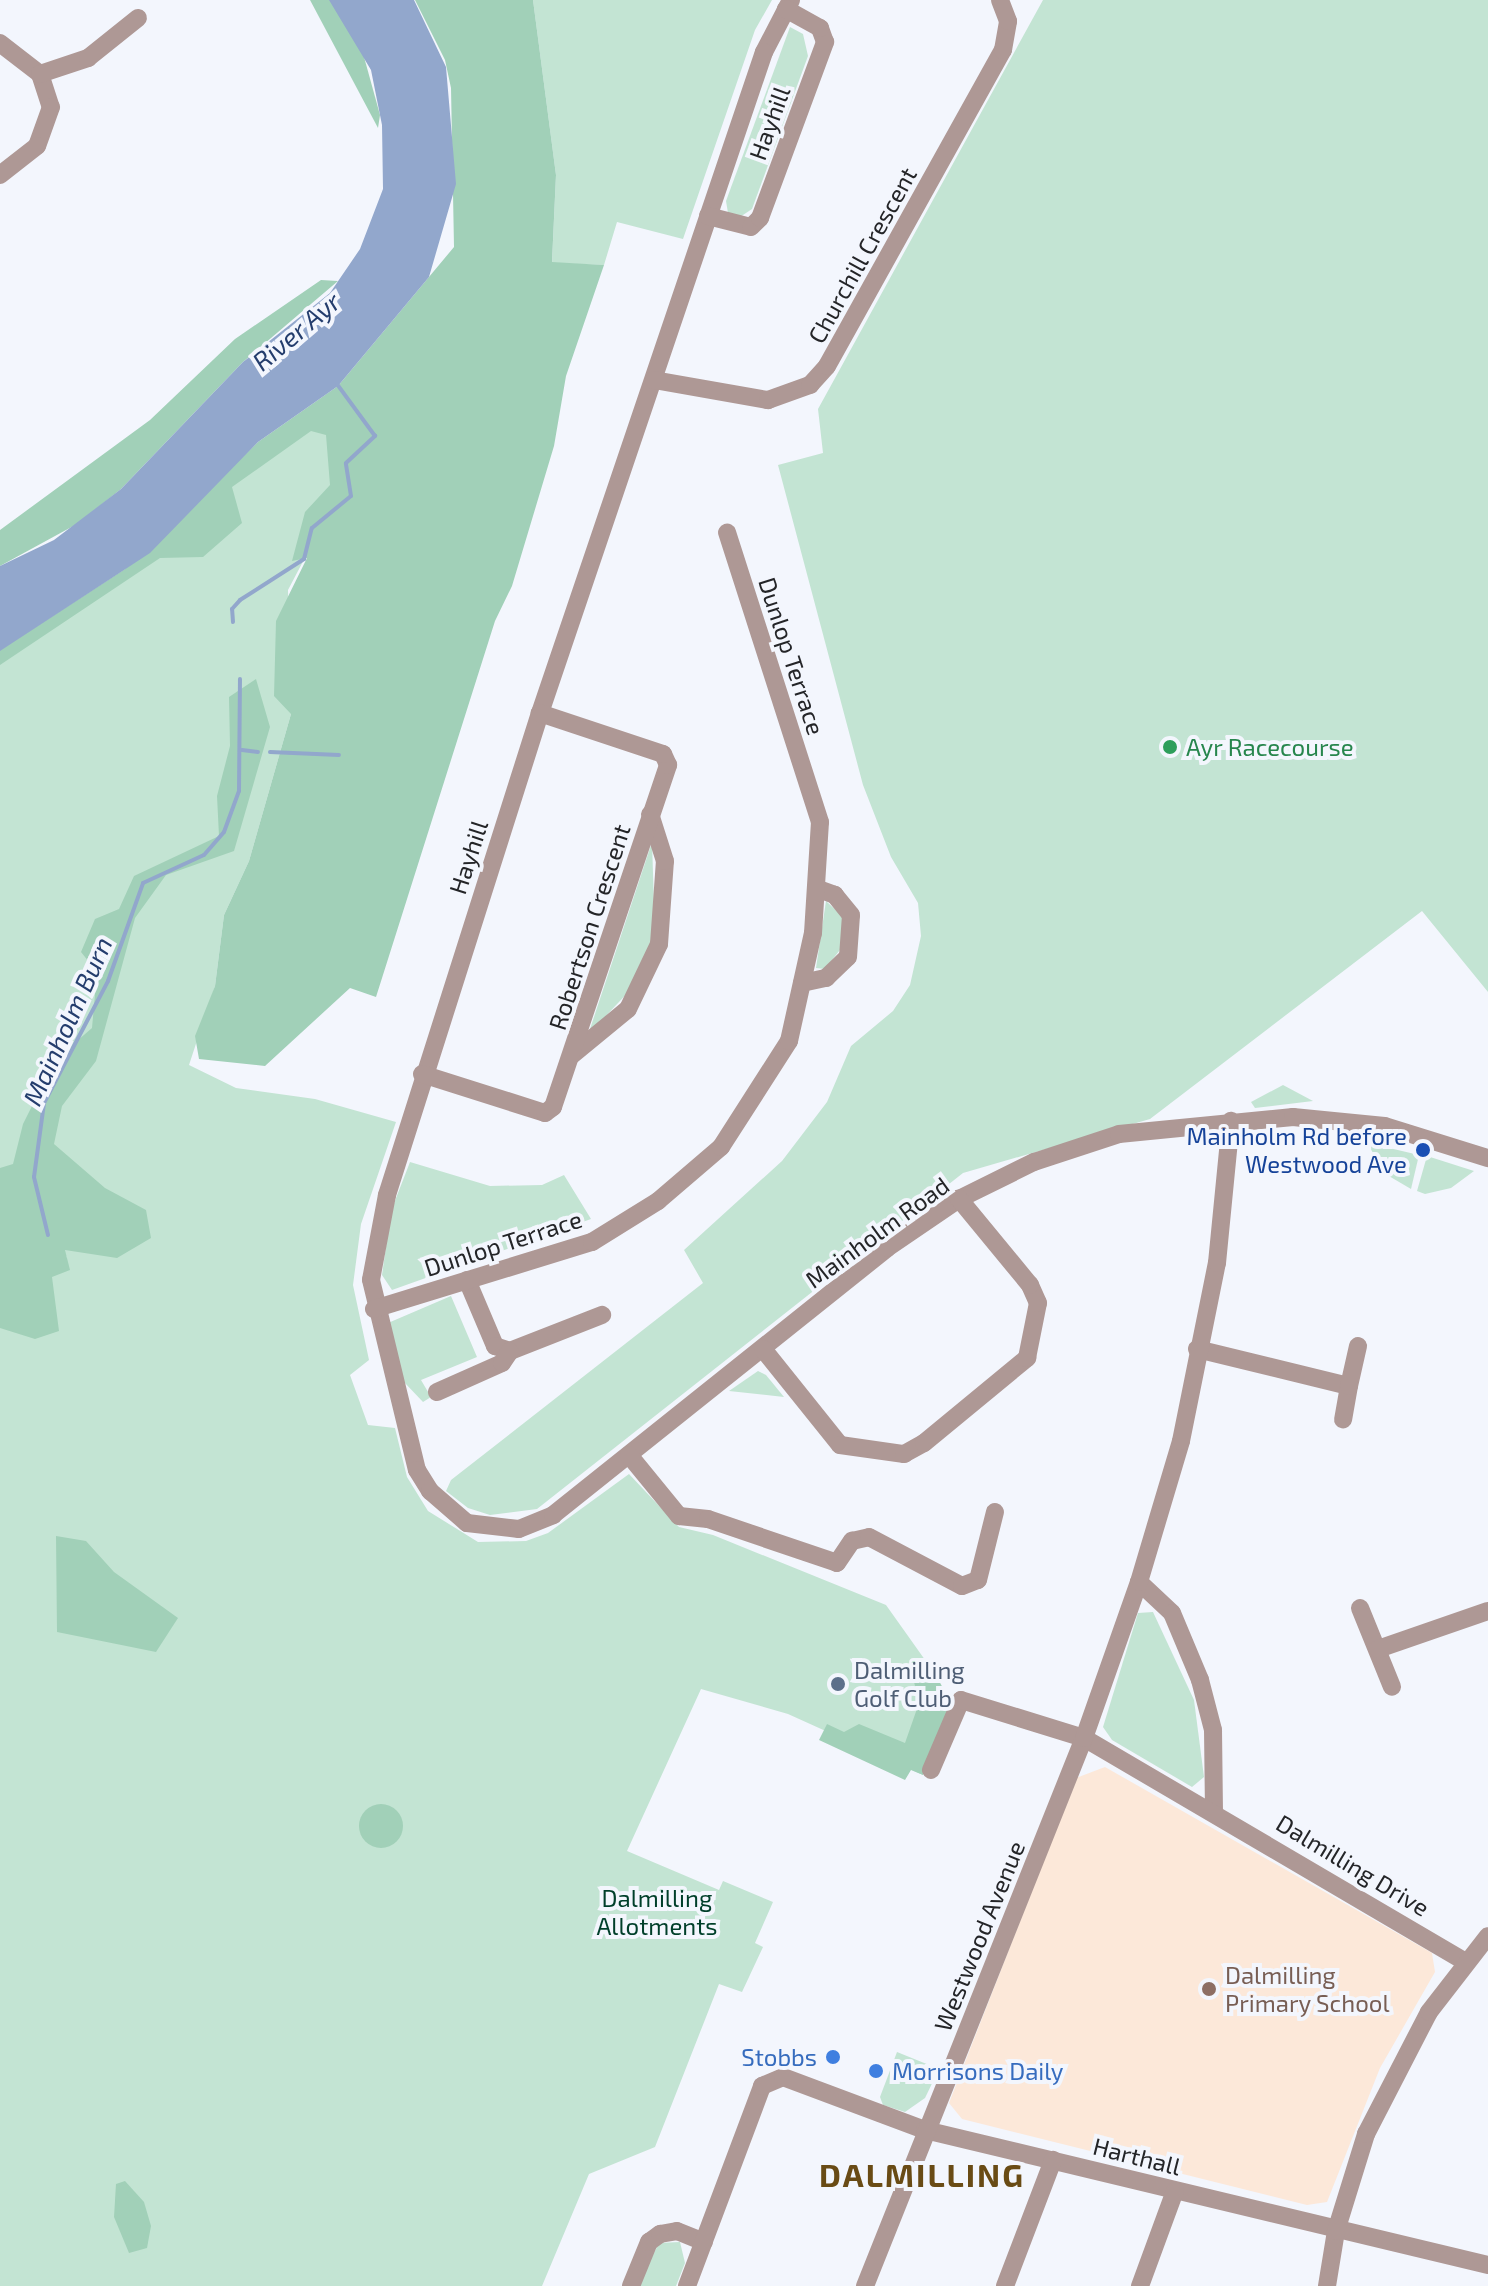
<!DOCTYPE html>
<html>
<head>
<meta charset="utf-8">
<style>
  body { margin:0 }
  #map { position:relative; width:1488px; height:2286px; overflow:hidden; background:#f3f6fd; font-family:"Exo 2",sans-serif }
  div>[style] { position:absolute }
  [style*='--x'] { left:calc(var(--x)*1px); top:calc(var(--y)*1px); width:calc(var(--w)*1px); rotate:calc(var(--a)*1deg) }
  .education>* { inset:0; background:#fce8d9 }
  .green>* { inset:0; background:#c3e4d3 }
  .forest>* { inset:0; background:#a1d0b8 }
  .round { border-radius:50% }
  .water>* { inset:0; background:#92a7cc }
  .stream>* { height:4px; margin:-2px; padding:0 2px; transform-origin:2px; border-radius:2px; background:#92a7cc }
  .minor>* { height:18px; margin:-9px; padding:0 9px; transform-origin:9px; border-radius:9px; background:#ae9895 }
  .dots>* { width:22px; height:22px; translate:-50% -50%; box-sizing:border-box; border:4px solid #f3f6fd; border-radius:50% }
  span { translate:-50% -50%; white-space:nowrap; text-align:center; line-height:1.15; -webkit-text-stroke:8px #f3f6fd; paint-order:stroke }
  .street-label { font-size:24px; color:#242528 }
  .leisure-label { font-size:24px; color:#27864d }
  .left { translate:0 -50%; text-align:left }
  .transit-label { font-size:24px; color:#164399 }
  .right { translate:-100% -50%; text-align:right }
  .service-label { font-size:24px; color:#4e5e75 }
  .park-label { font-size:24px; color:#003f2a }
  .education-label { font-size:24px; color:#785e54 }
  .shop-label { font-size:24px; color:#366cbe }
  .water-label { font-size:26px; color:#243d6d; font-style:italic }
  .district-label { font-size:32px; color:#694b15; font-weight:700; letter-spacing:2px }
</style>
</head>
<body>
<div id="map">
  <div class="education">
    <i style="clip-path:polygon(1105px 1767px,1432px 1953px,1435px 1972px,1380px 2068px,1327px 2202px,1307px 2205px,962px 2119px,949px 2103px,1076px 1778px)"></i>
  </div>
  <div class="green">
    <i style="clip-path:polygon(533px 0,772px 0,755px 30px,683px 239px,617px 222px,604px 265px,552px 263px,556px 175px)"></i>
    <i style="clip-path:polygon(1043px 0,1488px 0,1488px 992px,1422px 911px,1150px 1119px,963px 1173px,537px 1509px,490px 1515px,468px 1508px,446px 1491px,451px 1480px,703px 1283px,684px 1250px,782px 1161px,827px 1102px,851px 1046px,893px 1011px,910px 985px,921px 936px,918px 903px,891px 857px,863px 785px,778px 465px,823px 453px,818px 409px)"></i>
    <i style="clip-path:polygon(790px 27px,803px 34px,808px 56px,752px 209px,740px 217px,728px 213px,726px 201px)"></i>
    <i style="clip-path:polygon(328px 393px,372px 430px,288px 590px,291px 714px,249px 861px,224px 915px,215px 986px,189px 1065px,236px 1088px,315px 1099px,396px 1122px,361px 1224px,353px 1285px,369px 1360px,350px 1375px,368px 1425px,395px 1428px,407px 1477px,428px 1511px,478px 1542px,526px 1541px,548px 1533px,629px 1474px,679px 1527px,713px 1535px,886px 1605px,940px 1681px,923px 1775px,788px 1714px,701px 1689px,627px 1851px,719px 1890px,723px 1881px,773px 1902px,755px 1943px,763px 1947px,742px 1992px,719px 1984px,655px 2147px,589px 2174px,542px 2286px,0 2286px,0 1325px,67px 1258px,40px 1192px,0 1204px,0 653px,154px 552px,246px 459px)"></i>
    <i style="clip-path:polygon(652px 842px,655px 935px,633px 987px,588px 1035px)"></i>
    <i style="clip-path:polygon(826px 901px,842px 916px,843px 946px,825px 969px,816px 968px)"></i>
    <i style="clip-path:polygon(1283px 1085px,1313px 1101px,1255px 1108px,1251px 1102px)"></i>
    <i style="clip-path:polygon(1368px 1143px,1419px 1155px,1411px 1189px,1382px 1172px)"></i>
    <i style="clip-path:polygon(1427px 1156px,1474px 1171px,1451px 1188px,1425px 1194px,1417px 1191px)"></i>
    <i style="clip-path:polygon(410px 1162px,490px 1186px,542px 1185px,564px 1175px,591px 1219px,392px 1290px,382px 1275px,391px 1211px)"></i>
    <i style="clip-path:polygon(451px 1296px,477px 1357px,421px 1380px,431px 1397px,423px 1402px,404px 1382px,388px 1323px)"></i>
    <i style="clip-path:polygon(758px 1371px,766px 1375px,784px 1397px,729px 1391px)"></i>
    <i style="clip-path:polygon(1153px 1612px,1194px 1700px,1204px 1777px,1192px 1787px,1112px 1740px,1103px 1727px,1138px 1613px)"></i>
    <i style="clip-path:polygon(897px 2052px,939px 2069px,925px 2098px,905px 2112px,883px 2105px,880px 2097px)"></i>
    <i style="clip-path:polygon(680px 2242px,685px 2263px,676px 2286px,637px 2286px,659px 2243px)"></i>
  </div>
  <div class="forest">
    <i style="clip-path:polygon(310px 0,330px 0,361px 46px,380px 115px,378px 128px)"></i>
    <i style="clip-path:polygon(415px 0,533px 0,556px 175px,552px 262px,604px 265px,566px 376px,554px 446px,512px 586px,495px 621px,376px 997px,350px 988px,265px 1066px,199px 1059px,195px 1036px,215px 986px,224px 915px,249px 861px,291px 714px,274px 696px,276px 621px,307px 558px,292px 561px,305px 512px,330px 485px,326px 435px,311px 431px,232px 487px,242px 523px,203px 557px,160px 558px,0 665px,0 650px,125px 569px,258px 442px,338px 386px,454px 247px,451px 88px,445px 60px)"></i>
    <i style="clip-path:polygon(321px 280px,338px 281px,243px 362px,121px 489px,77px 524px,0 566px,0 530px,150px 420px,235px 339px)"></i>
    <i style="clip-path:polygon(256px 679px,270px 727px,234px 851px,166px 875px,135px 918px,96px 1061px,62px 1106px,54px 1144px,105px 1188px,146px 1210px,151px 1238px,117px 1258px,65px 1250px,70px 1270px,52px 1277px,59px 1331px,35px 1339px,0 1328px,0 1168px,13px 1164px,23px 1124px,55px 1060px,92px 1028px,97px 972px,81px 952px,95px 919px,119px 909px,134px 876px,219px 836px,217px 796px,230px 746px,229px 697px)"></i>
    <i style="clip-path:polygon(56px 1536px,86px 1541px,114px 1572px,178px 1618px,156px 1652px,57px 1632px)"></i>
    <i style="clip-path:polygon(911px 1669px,937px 1677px,952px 1705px,923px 1775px,911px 1770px,905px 1780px,819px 1740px,827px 1724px,844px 1732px,859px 1724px,905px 1743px,919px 1703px)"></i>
    <i class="round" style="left:359px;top:1804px;width:44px;height:44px"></i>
    <i style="clip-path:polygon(125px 2181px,144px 2202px,151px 2226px,147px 2248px,129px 2253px,114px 2217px,116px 2184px)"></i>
  </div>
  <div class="water">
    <i style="clip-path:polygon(329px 0,414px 0,446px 67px,456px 184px,429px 277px,338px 386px,258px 442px,150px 553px,0 651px,0 566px,54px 540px,121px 489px,243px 362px,330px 293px,360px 249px,383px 189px,382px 125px,371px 70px)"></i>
  </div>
  <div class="stream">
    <i style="--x:233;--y:622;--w:13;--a:-94"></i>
    <i style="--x:232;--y:609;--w:12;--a:-48"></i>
    <i style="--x:240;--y:600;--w:76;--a:-32.6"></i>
    <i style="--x:304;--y:559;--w:32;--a:-76"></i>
    <i style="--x:312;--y:528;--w:50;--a:-39.4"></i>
    <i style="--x:351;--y:496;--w:33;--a:-99"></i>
    <i style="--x:346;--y:463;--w:40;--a:-43"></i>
    <i style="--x:375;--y:436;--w:64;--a:-126.2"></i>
    <i style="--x:242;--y:750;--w:16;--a:7"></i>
    <i style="--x:270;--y:752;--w:69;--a:2.5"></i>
    <i style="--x:48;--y:1235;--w:60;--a:-103.6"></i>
    <i style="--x:34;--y:1177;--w:75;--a:-82.3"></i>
    <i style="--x:44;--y:1103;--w:138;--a:-62.3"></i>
    <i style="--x:108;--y:981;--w:104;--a:-70.3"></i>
    <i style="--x:143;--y:883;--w:67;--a:-24.7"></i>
    <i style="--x:204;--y:855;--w:30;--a:-49"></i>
    <i style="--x:224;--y:832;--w:44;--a:-69.9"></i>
    <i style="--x:239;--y:791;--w:112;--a:-89.5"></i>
  </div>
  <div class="minor">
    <i style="--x:791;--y:0;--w:59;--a:117.4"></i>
    <i style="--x:764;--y:52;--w:698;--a:108.72"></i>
    <i style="--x:540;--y:713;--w:506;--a:107.61"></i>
    <i style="--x:387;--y:1195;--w:86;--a:100.7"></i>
    <i style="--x:371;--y:1280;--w:195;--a:76.4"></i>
    <i style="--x:417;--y:1470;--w:25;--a:58"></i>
    <i style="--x:430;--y:1491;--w:49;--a:40.9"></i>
    <i style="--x:467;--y:1523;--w:52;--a:6.6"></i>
    <i style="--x:519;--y:1529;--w:37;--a:-22"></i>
    <i style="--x:553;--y:1515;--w:428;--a:-38.6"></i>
    <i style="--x:887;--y:1248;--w:87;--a:-34.2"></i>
    <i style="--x:959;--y:1199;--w:84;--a:-26.3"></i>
    <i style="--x:1034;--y:1162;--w:89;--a:-18.2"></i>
    <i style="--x:1119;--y:1134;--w:175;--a:-5.6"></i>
    <i style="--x:1293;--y:1117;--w:92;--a:5.6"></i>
    <i style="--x:1385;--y:1126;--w:108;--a:17.3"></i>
    <i style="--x:0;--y:43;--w:51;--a:37.8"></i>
    <i style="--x:40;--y:74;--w:35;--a:72"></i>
    <i style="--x:51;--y:107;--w:41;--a:109.7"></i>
    <i style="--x:37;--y:146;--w:47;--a:141.9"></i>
    <i style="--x:40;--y:74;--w:51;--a:-18.4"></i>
    <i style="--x:88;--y:58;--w:64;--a:-38.7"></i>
    <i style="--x:708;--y:216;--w:44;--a:14.3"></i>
    <i style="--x:751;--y:227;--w:13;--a:-45"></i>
    <i style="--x:760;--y:218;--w:188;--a:-69.7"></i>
    <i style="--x:825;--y:42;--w:15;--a:-110"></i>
    <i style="--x:820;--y:28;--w:39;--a:-151"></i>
    <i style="--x:654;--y:380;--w:116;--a:10"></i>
    <i style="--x:768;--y:400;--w:45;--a:-19.7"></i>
    <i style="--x:810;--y:385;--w:25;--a:-48"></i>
    <i style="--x:827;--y:366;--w:362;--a:-60.9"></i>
    <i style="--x:1003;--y:50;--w:29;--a:-80"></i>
    <i style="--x:1008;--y:21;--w:22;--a:-111"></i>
    <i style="--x:802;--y:983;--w:25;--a:-12"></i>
    <i style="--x:826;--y:978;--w:30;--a:-44"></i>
    <i style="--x:848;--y:957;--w:42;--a:-85.9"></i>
    <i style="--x:851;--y:915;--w:26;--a:-129"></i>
    <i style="--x:835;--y:895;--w:20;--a:-160"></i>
    <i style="--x:572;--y:1055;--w:72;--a:-39.4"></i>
    <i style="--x:628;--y:1009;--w:72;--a:-64.5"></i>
    <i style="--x:659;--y:944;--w:83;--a:-85.9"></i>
    <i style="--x:665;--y:861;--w:49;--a:-107.7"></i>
    <i style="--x:422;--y:1074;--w:129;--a:17.6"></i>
    <i style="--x:545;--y:1113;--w:10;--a:-37"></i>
    <i style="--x:553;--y:1107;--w:361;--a:-71.4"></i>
    <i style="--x:668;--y:765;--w:12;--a:-114"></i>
    <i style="--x:663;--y:754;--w:130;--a:-161.6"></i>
    <i style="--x:467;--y:1280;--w:72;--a:67"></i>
    <i style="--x:495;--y:1346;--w:16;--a:18"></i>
    <i style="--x:510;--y:1351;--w:99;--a:-21.4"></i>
    <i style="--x:374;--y:1309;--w:228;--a:-17.1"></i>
    <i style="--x:592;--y:1242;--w:78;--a:-31.8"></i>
    <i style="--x:658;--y:1201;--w:83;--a:-40.6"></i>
    <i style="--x:721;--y:1147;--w:126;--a:-57.3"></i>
    <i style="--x:789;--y:1041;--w:111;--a:-77.5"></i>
    <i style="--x:813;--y:933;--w:111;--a:-86.4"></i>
    <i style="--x:820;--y:822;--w:304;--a:-107.8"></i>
    <i style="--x:763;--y:1349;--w:123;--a:51.3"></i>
    <i style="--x:840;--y:1445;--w:65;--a:8"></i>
    <i style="--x:904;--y:1454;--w:23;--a:-29"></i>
    <i style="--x:924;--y:1443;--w:134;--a:-39.5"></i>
    <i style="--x:1027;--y:1358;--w:56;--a:-78.7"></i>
    <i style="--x:1038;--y:1303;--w:20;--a:-114"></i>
    <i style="--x:1030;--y:1285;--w:112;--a:-129.5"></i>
    <i style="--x:1197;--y:1349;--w:156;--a:13.7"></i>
    <i style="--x:1349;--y:1386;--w:34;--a:100"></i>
    <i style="--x:1349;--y:1386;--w:41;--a:-77.3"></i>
    <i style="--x:437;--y:1392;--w:71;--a:-24"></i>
    <i style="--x:502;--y:1363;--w:14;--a:-56"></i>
    <i style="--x:629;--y:1455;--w:79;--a:50.7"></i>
    <i style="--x:679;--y:1516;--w:29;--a:6"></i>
    <i style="--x:708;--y:1519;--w:136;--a:18.8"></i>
    <i style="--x:837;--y:1563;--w:27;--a:-56"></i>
    <i style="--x:852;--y:1541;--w:17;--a:-13"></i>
    <i style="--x:869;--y:1537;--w:105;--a:27.8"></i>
    <i style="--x:962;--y:1586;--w:17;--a:-21"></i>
    <i style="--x:978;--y:1580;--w:70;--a:-76"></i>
    <i style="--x:1139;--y:1582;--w:45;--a:43.2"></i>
    <i style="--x:1172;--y:1613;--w:73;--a:67.3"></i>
    <i style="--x:1200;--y:1680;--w:52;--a:75.4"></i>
    <i style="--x:1213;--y:1730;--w:81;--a:89.3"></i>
    <i style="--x:1360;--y:1608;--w:85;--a:67.9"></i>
    <i style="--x:1378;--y:1649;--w:116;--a:-19.1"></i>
    <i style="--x:931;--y:1770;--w:76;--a:-66.8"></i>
    <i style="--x:961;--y:1700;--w:129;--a:17.2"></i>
    <i style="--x:1084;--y:1738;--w:443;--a:30.4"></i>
    <i style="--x:631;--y:2286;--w:48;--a:-67.8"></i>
    <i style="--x:649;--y:2242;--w:14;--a:-36"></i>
    <i style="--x:660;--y:2234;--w:17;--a:-10"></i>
    <i style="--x:677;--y:2231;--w:29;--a:22"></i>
    <i style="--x:687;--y:2286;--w:214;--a:-69.4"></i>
    <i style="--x:762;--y:2086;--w:23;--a:-23"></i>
    <i style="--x:783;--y:2077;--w:152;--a:20.5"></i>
    <i style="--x:925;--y:2130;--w:579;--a:13.48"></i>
    <i style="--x:865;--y:2286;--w:590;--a:-68.22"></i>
    <i style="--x:1084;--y:1738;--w:165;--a:-70.6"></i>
    <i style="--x:1139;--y:1582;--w:147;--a:-73.4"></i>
    <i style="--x:1181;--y:1441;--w:182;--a:-78.6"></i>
    <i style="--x:1217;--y:1263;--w:143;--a:-84.4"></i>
    <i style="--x:1005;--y:2286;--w:135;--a:-69.1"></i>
    <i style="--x:1140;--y:2286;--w:101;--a:-69.8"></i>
    <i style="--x:1327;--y:2286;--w:56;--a:-80.7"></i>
    <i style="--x:1336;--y:2231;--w:102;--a:-72.8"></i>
    <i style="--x:1366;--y:2134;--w:137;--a:-62.7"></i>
    <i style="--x:1429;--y:2012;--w:96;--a:-52.2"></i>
  </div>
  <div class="dots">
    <i style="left:1170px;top:747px;background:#2e9e5b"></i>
    <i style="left:1423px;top:1150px;background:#1a4fb4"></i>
    <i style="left:838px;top:1684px;background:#5c6f8a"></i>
    <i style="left:1209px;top:1989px;background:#8d6e63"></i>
    <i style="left:833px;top:2057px;background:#3f7fe0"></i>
    <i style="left:876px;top:2071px;background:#3f7fe0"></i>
  </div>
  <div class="street-label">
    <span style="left:769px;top:123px;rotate:-70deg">Hayhill</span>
    <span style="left:862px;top:255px;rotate:-61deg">Churchill Crescent</span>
    <span style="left:792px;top:656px;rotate:72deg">Dunlop Terrace</span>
    <span style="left:468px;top:857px;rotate:-72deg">Hayhill</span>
    <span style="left:589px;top:927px;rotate:-72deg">Robertson Crescent</span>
    <span style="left:877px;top:1232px;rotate:-36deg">Mainholm Road</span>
    <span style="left:503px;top:1243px;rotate:-18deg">Dunlop Terrace</span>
    <span style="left:1353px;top:1865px;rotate:31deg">Dalmilling Drive</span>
    <span style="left:979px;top:1936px;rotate:-68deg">Westwood Avenue</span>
    <span style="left:1137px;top:2156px;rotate:14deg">Harthall</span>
  </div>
  <div class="leisure-label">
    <span class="left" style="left:1186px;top:747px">Ayr Racecourse</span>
  </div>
  <div class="transit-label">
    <span class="right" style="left:1407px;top:1150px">Mainholm Rd before<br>Westwood Ave</span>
  </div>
  <div class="service-label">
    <span class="left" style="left:854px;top:1684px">Dalmilling<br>Golf Club</span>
  </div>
  <div class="park-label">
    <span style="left:657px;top:1912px">Dalmilling<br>Allotments</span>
  </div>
  <div class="education-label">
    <span class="left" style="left:1225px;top:1989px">Dalmilling<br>Primary School</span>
  </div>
  <div class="shop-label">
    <span class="right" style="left:817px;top:2057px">Stobbs</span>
    <span class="left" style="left:892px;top:2071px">Morrisons Daily</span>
  </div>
  <div class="water-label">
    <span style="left:296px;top:331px;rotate:-40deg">River Ayr</span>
    <span style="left:67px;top:1021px;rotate:-66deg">Mainholm Burn</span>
  </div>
  <div class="district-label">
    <span style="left:922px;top:2174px">DALMILLING</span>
  </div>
</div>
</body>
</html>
